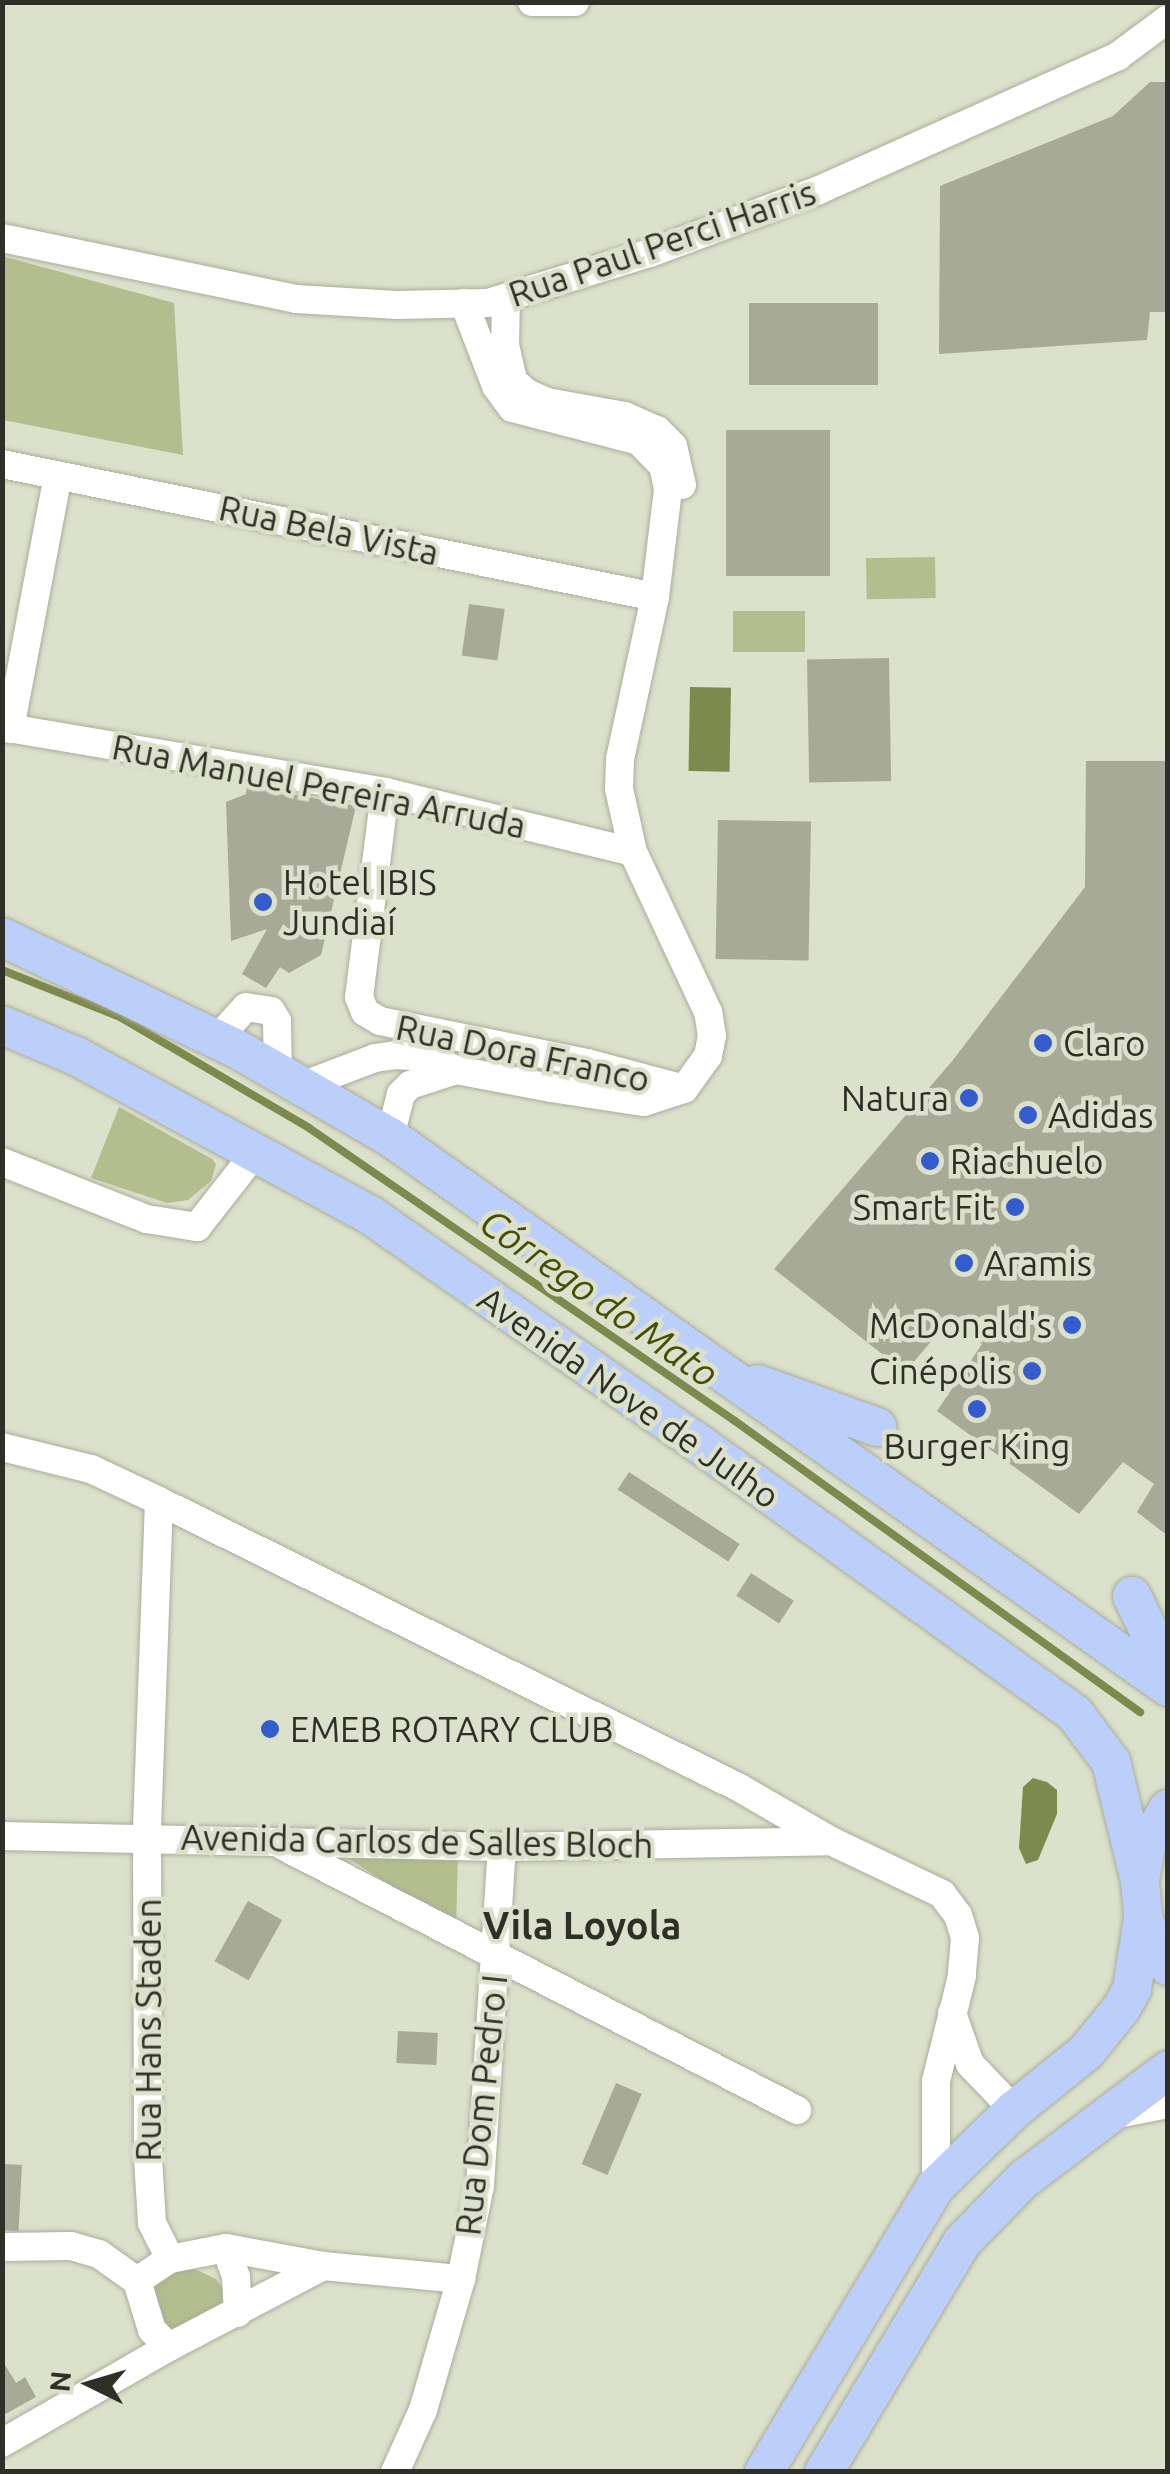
<!DOCTYPE html>
<html>
<head>
<meta charset="utf-8">
<style>
  body { margin:0 }
  #map { position:relative; width:1170px; height:2474px; overflow:hidden; background:#dce1cc; font-family:Ubuntu,sans-serif }
  div>[style] { position:absolute }
  [style*='--x'] { left:calc(var(--x)*1px); top:calc(var(--y)*1px); width:calc(var(--w)*1px); rotate:calc(var(--a)*1deg) }
  .green>* { inset:0; background:#b3bd8d; transform-origin:0 0 }
  .water>* { inset:0; background:#7e894e; transform-origin:0 0 }
  .stream>* { height:8px; margin:-4px; padding:0 4px; transform-origin:4px; border-radius:4px; background:#7e894e }
  .building>* { inset:0; background:#a6aa97; transform-origin:0 0 }
  .roads { filter:drop-shadow(0 0 2px #a9ad99) drop-shadow(0 0 2px #a9ad99) }
  .minor>* { height:28px; margin:-14px; padding:0 14px; transform-origin:14px; border-radius:14px; background:#fff }
  .major>* { height:38px; margin:-19px; padding:0 19px; transform-origin:19px; border-radius:19px; background:#bccffa }
  .dots>* { width:28px; height:28px; translate:-50% -50%; box-sizing:border-box; border:5px solid #dce1cc; border-radius:50% }
  span { translate:-50% -50%; white-space:nowrap; text-align:center; line-height:1.15; -webkit-text-stroke:9px #dce1cc; paint-order:stroke }
  .street-label { font-size:35px; color:#2e2f27 }
  .poi-label { font-size:35px; color:#2e2f27 }
  .left { translate:0 -50%; text-align:left }
  .right { translate:-100% -50%; text-align:right }
  .water-label { font-size:38px; color:#454e04; font-style:italic }
  .neighbourhood-label { font-size:38px; color:#2e2f27; font-weight:700 }
  .frame { position:absolute; inset:0; border:5px solid #2e2f27; pointer-events:none }
  .north { position:absolute; left:40px; top:2334px; width:100px; height:100px; -webkit-text-stroke:8px #dce1cc; paint-order:stroke; rotate:275deg; font-size:28px; font-weight:700; line-height:40px; text-align:center; color:#2e2f27 }
  .north::after { content:''; display:block; margin:auto; width:35px; height:45px; background:#2e2f27; clip-path:polygon(50% 0,100% 100%,50% 72%,0 100%) }
</style>
</head>
<body>
<div id="map">
  <div class="green">
    <i style="clip-path:polygon(2px 256px,174px 303px,183px 455px,3px 420px)"></i>
    <i style="left:935px;top:557px;width:41px;height:69px;rotate:89deg"></i>
    <i style="left:805px;top:611px;width:41px;height:72px;rotate:90deg"></i>
    <i style="clip-path:polygon(119px 1107px,212px 1159px,216px 1164px,211px 1181px,188px 1200px,167px 1203px,91px 1178px)"></i>
    <i style="clip-path:polygon(458px 1853px,456px 1928px,348px 1858px)"></i>
    <i style="clip-path:polygon(188px 2266px,216px 2279px,228px 2296px,220px 2306px,170px 2332px,160px 2323px,154px 2282px)"></i>
  </div>
  <div class="water">
    <i style="left:690px;top:687px;width:41px;height:84px;rotate:1deg"></i>
    <i style="clip-path:polygon(1033px 1778px,1047px 1782px,1057px 1790px,1057px 1814px,1038px 1860px,1026px 1864px,1019px 1848px,1023px 1787px)"></i>
  </div>
  <div class="stream">
    <i style="--x:2;--y:970;--w:127;--a:21.7"></i>
    <i style="--x:120;--y:1017;--w:219;--a:30.4"></i>
    <i style="--x:309;--y:1128;--w:517;--a:34.52"></i>
    <i style="--x:735;--y:1421;--w:499;--a:35.7"></i>
  </div>
  <div class="building">
    <i style="clip-path:polygon(1150px 82px,1168px 82px,1168px 312px,1150px 312px,1147px 340px,939px 354px,940px 186px,1113px 116px)"></i>
    <i style="left:749px;top:303px;width:129px;height:82px"></i>
    <i style="left:726px;top:430px;width:104px;height:146px"></i>
    <i style="left:469px;top:604px;width:36px;height:52px;rotate:8deg"></i>
    <i style="left:889px;top:658px;width:123px;height:82px;rotate:89deg"></i>
    <i style="clip-path:polygon(1086px 761px,1168px 761px,1168px 1536px,1137px 1512px,1154px 1484px,1123px 1462px,1079px 1514px,937px 1411px,982px 1344px,946px 1324px,905px 1372px,774px 1269px,953px 1060px,1085px 887px)"></i>
    <i style="clip-path:polygon(247px 786px,356px 806px,321px 955px,289px 973px,280px 967px,266px 988px,242px 974px,267px 929px,231px 941px,226px 802px,246px 794px)"></i>
    <i style="left:718px;top:820px;width:93px;height:139px;rotate:1deg"></i>
    <i style="left:629px;top:1472px;width:132px;height:21px;rotate:33deg"></i>
    <i style="left:751px;top:1573px;width:51px;height:27px;rotate:33deg"></i>
    <i style="left:248px;top:1901px;width:39px;height:69px;rotate:29deg"></i>
    <i style="left:398px;top:2031px;width:40px;height:32px;rotate:3deg"></i>
    <i style="left:616px;top:2083px;width:28px;height:88px;rotate:23deg"></i>
    <i style="left:2px;top:2164px;width:20px;height:66px;rotate:3deg"></i>
    <i style="clip-path:polygon(2px 2360px,16px 2383px,25px 2377px,36px 2397px,2px 2416px)"></i>
  </div>
  <div class="roads">
    <div class="minor">
      <i style="--x:532;--y:2;--w:43;--a:0"></i>
      <i style="--x:2;--y:238;--w:300;--a:11.7"></i>
      <i style="--x:296;--y:299;--w:101;--a:3.4"></i>
      <i style="--x:397;--y:305;--w:91;--a:-1.3"></i>
      <i style="--x:488;--y:303;--w:170;--a:-17.2"></i>
      <i style="--x:650;--y:253;--w:180;--a:-20.4"></i>
      <i style="--x:819;--y:190;--w:328;--a:-24.1"></i>
      <i style="--x:1118;--y:56;--w:62;--a:-36.5"></i>
      <i style="--x:506;--y:298;--w:47;--a:91.2"></i>
      <i style="--x:505;--y:345;--w:37;--a:77"></i>
      <i style="--x:513;--y:381;--w:18;--a:41"></i>
      <i style="--x:527;--y:393;--w:22;--a:24"></i>
      <i style="--x:547;--y:402;--w:79;--a:10.2"></i>
      <i style="--x:625;--y:416;--w:35;--a:24"></i>
      <i style="--x:657;--y:430;--w:23;--a:45"></i>
      <i style="--x:673;--y:446;--w:40;--a:77"></i>
      <i style="--x:2;--y:464;--w:666;--a:11.51"></i>
      <i style="--x:2;--y:727;--w:388;--a:9.6"></i>
      <i style="--x:385;--y:792;--w:255;--a:13.6"></i>
      <i style="--x:10;--y:729;--w:258;--a:-79.3"></i>
      <i style="--x:385;--y:792;--w:207;--a:97.2"></i>
      <i style="--x:359;--y:997;--w:16;--a:68"></i>
      <i style="--x:365;--y:1012;--w:17;--a:31"></i>
      <i style="--x:380;--y:1021;--w:211;--a:11.5"></i>
      <i style="--x:587;--y:1063;--w:100;--a:15"></i>
      <i style="--x:217;--y:1039;--w:43;--a:-47.8"></i>
      <i style="--x:246;--y:1007;--w:25;--a:9"></i>
      <i style="--x:271;--y:1011;--w:12;--a:59"></i>
      <i style="--x:277;--y:1021;--w:50;--a:88.9"></i>
      <i style="--x:304;--y:1085;--w:76;--a:-20.8"></i>
      <i style="--x:375;--y:1058;--w:21;--a:-8"></i>
      <i style="--x:396;--y:1055;--w:30;--a:4"></i>
      <i style="--x:426;--y:1057;--w:33;--a:23"></i>
      <i style="--x:456;--y:1070;--w:97;--a:10.7"></i>
      <i style="--x:551;--y:1088;--w:94;--a:8.6"></i>
      <i style="--x:644;--y:1102;--w:42;--a:-18"></i>
      <i style="--x:684;--y:1089;--w:41;--a:-54"></i>
      <i style="--x:708;--y:1056;--w:20;--a:-79"></i>
      <i style="--x:712;--y:1036;--w:24;--a:-99"></i>
      <i style="--x:708;--y:1012;--w:177;--a:-115.1"></i>
      <i style="--x:633;--y:852;--w:65;--a:-102.5"></i>
      <i style="--x:619;--y:789;--w:30;--a:-88"></i>
      <i style="--x:620;--y:759;--w:166;--a:-77.8"></i>
      <i style="--x:655;--y:597;--w:109;--a:-83.1"></i>
      <i style="--x:668;--y:489;--w:24;--a:-102"></i>
      <i style="--x:663;--y:466;--w:35;--a:-134"></i>
      <i style="--x:639;--y:441;--w:131;--a:-165.4"></i>
      <i style="--x:512;--y:408;--w:27;--a:-126"></i>
      <i style="--x:496;--y:386;--w:89;--a:-111.1"></i>
      <i style="--x:390;--y:1137;--w:44;--a:-75.7"></i>
      <i style="--x:401;--y:1094;--w:13;--a:-45"></i>
      <i style="--x:410;--y:1085;--w:48;--a:-18.1"></i>
      <i style="--x:2;--y:1162;--w:156;--a:21.5"></i>
      <i style="--x:147;--y:1219;--w:51;--a:9.1"></i>
      <i style="--x:197;--y:1227;--w:94;--a:-51.9"></i>
      <i style="--x:2;--y:1447;--w:92;--a:13.9"></i>
      <i style="--x:91;--y:1469;--w:75;--a:25.2"></i>
      <i style="--x:159;--y:1501;--w:646;--a:26.29"></i>
      <i style="--x:738;--y:1787;--w:108;--a:30.1"></i>
      <i style="--x:831;--y:1841;--w:123;--a:25.5"></i>
      <i style="--x:942;--y:1894;--w:26;--a:53"></i>
      <i style="--x:958;--y:1915;--w:24;--a:73"></i>
      <i style="--x:965;--y:1938;--w:38;--a:95"></i>
      <i style="--x:962;--y:1976;--w:108;--a:103.9"></i>
      <i style="--x:936;--y:2081;--w:105;--a:90"></i>
      <i style="--x:159;--y:1501;--w:335;--a:92.1"></i>
      <i style="--x:147;--y:1836;--w:322;--a:89.8"></i>
      <i style="--x:148;--y:2158;--w:65;--a:86.5"></i>
      <i style="--x:152;--y:2223;--w:40;--a:63.4"></i>
      <i style="--x:2;--y:1836;--w:500;--a:1.26"></i>
      <i style="--x:502;--y:1847;--w:329;--a:-1"></i>
      <i style="--x:283;--y:1846;--w:578;--a:27.19"></i>
      <i style="--x:952;--y:2013;--w:54;--a:70.6"></i>
      <i style="--x:970;--y:2064;--w:64;--a:46.3"></i>
      <i style="--x:1112;--y:2115;--w:57;--a:-11.1"></i>
      <i style="--x:2;--y:2247;--w:69;--a:-0.8"></i>
      <i style="--x:71;--y:2246;--w:29;--a:16"></i>
      <i style="--x:99;--y:2254;--w:47;--a:35.4"></i>
      <i style="--x:226;--y:2248;--w:31;--a:71"></i>
      <i style="--x:236;--y:2277;--w:36;--a:87"></i>
      <i style="--x:137;--y:2281;--w:40;--a:-34"></i>
      <i style="--x:170;--y:2259;--w:57;--a:-11.1"></i>
      <i style="--x:226;--y:2248;--w:99;--a:10.5"></i>
      <i style="--x:323;--y:2266;--w:139;--a:5.4"></i>
      <i style="--x:137;--y:2281;--w:51;--a:73"></i>
      <i style="--x:152;--y:2330;--w:24;--a:45"></i>
      <i style="--x:2;--y:2443;--w:193;--a:-29.9"></i>
      <i style="--x:169;--y:2347;--w:174;--a:-27.7"></i>
      <i style="--x:395;--y:2472;--w:68;--a:-65.7"></i>
      <i style="--x:423;--y:2410;--w:136;--a:-73.8"></i>
      <i style="--x:461;--y:2279;--w:95;--a:-78.5"></i>
      <i style="--x:480;--y:2186;--w:340;--a:-86.3"></i>
    </div>
    <div class="major">
      <i style="--x:2;--y:937;--w:260;--a:25.5"></i>
      <i style="--x:237;--y:1049;--w:177;--a:29.9"></i>
      <i style="--x:390;--y:1137;--w:953;--a:35.26"></i>
      <i style="--x:2;--y:1025;--w:82;--a:22.8"></i>
      <i style="--x:78;--y:1057;--w:332;--a:28.4"></i>
      <i style="--x:370;--y:1215;--w:403;--a:34.8"></i>
      <i style="--x:701;--y:1445;--w:461;--a:35.7"></i>
      <i style="--x:1075;--y:1714;--w:60;--a:53.1"></i>
      <i style="--x:1111;--y:1762;--w:122;--a:76.3"></i>
      <i style="--x:758;--y:1384;--w:127;--a:19.9"></i>
      <i style="--x:1132;--y:1596;--w:83;--a:64.4"></i>
      <i style="--x:1168;--y:1809;--w:43;--a:120.7"></i>
      <i style="--x:1146;--y:1846;--w:36;--a:100"></i>
      <i style="--x:1140;--y:1881;--w:37;--a:85"></i>
      <i style="--x:1143;--y:1918;--w:38;--a:68"></i>
      <i style="--x:1157;--y:1953;--w:17;--a:50"></i>
      <i style="--x:764;--y:2472;--w:334;--a:-59"></i>
      <i style="--x:936;--y:2186;--w:109;--a:-44.3"></i>
      <i style="--x:1014;--y:2110;--w:92;--a:-38.9"></i>
      <i style="--x:1086;--y:2052;--w:55;--a:-50.9"></i>
      <i style="--x:1121;--y:2009;--w:23;--a:-61"></i>
      <i style="--x:1132;--y:1989;--w:72;--a:-81.2"></i>
      <i style="--x:824;--y:2472;--w:268;--a:-59"></i>
      <i style="--x:962;--y:2242;--w:88;--a:-45.5"></i>
      <i style="--x:1024;--y:2179;--w:181;--a:-37.1"></i>
    </div>
  </div>
  <div class="dots">
    <i style="left:263px;top:902px;background:#355ccc"></i>
    <i style="left:1043px;top:1043px;background:#355ccc"></i>
    <i style="left:969px;top:1098px;background:#355ccc"></i>
    <i style="left:1028px;top:1115px;background:#355ccc"></i>
    <i style="left:930px;top:1161px;background:#355ccc"></i>
    <i style="left:1015px;top:1207px;background:#355ccc"></i>
    <i style="left:964px;top:1263px;background:#355ccc"></i>
    <i style="left:1072px;top:1325px;background:#355ccc"></i>
    <i style="left:1032px;top:1371px;background:#355ccc"></i>
    <i style="left:977px;top:1409px;background:#355ccc"></i>
    <i style="left:270px;top:1729px;background:#355ccc"></i>
  </div>
  <div class="street-label">
    <span style="left:662px;top:243px;rotate:-19deg">Rua Paul Perci Harris</span>
    <span style="left:329px;top:530px;rotate:12deg">Rua Bela Vista</span>
    <span style="left:319px;top:786px;rotate:11deg">Rua Manuel Pereira Arruda</span>
    <span style="left:523px;top:1053px;rotate:12deg">Rua Dora Franco</span>
    <span style="left:629px;top:1397px;rotate:35deg">Avenida Nove de Julho</span>
    <span style="left:417px;top:1841px;rotate:1deg">Avenida Carlos de Salles Bloch</span>
    <span style="left:148px;top:2030px;rotate:-90deg">Rua Hans Staden</span>
    <span style="left:481px;top:2105px;rotate:-84deg">Rua Dom Pedro I</span>
  </div>
  <div class="poi-label">
    <span class="left" style="left:283px;top:902px">Hotel IBIS<br>Jundiaí</span>
    <span class="left" style="left:1063px;top:1043px">Claro</span>
    <span class="right" style="left:949px;top:1098px">Natura</span>
    <span class="left" style="left:1048px;top:1115px">Adidas</span>
    <span class="left" style="left:950px;top:1161px">Riachuelo</span>
    <span class="right" style="left:995px;top:1207px">Smart Fit</span>
    <span class="left" style="left:984px;top:1263px">Aramis</span>
    <span class="right" style="left:1052px;top:1325px">McDonald's</span>
    <span class="right" style="left:1012px;top:1371px">Cinépolis</span>
    <span style="left:977px;top:1446px">Burger King</span>
    <span class="left" style="left:290px;top:1729px">EMEB ROTARY CLUB</span>
  </div>
  <div class="water-label">
    <span style="left:599px;top:1298px;rotate:35deg">Córrego do Mato</span>
  </div>
  <div class="neighbourhood-label">
    <span style="left:582px;top:1926px">Vila Loyola</span>
  </div>
  <div class="frame"></div>
  <div class="north">N</div>
</div>
</body>
</html>
